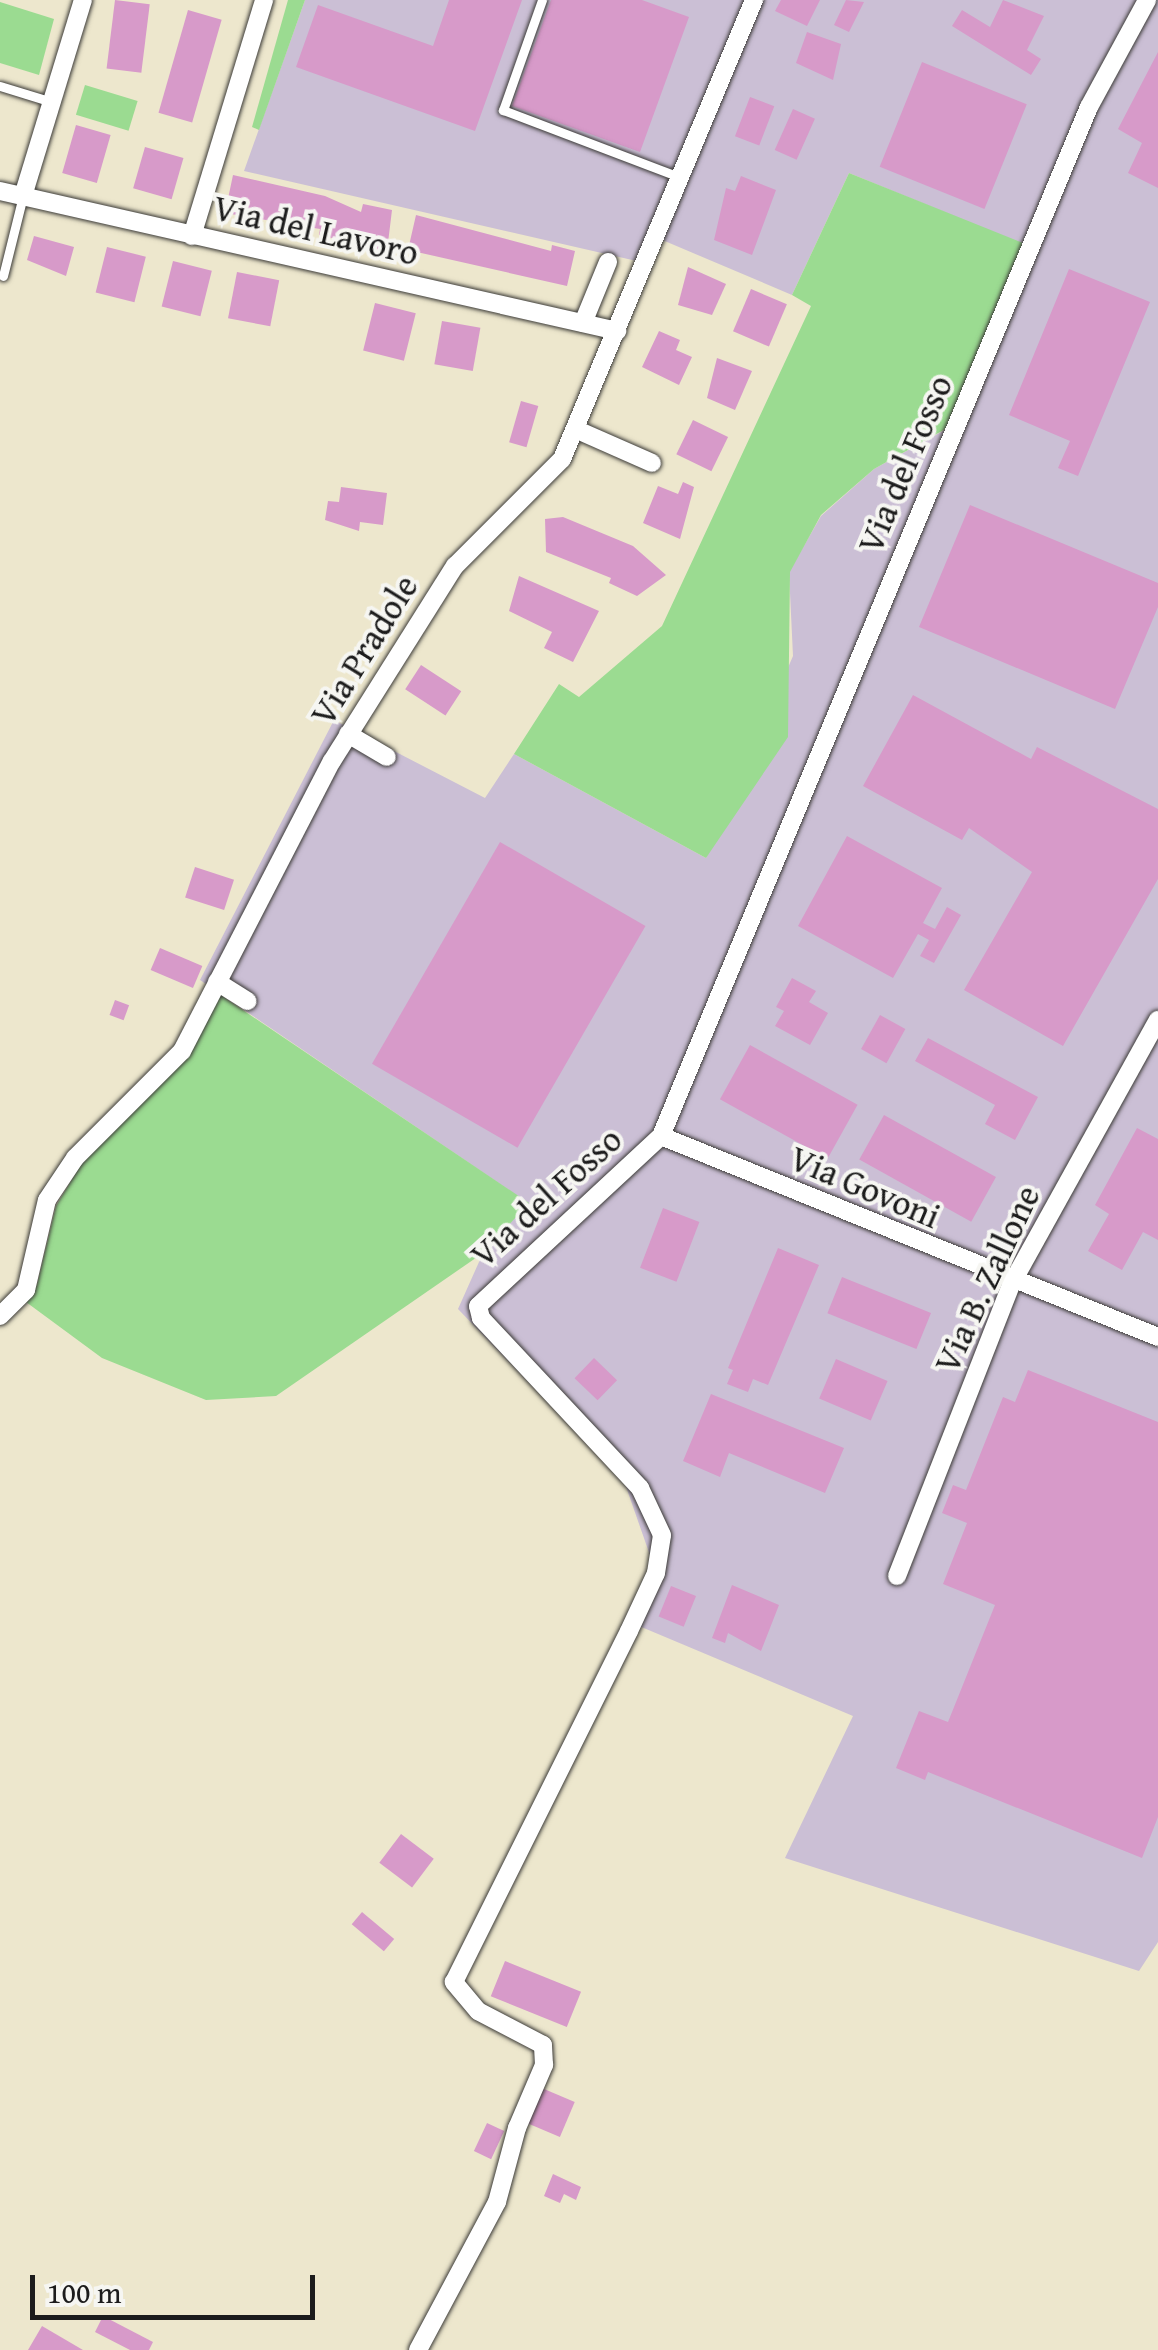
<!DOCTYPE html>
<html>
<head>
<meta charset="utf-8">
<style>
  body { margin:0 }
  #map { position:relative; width:1158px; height:2350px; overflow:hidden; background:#ede7cd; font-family:"Gentium Book Plus",serif }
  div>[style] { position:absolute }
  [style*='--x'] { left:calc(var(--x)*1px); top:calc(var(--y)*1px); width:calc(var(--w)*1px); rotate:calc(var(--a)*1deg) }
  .industrial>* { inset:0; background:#cbbfd5 }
  .green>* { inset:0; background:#9bdb91; transform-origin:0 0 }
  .building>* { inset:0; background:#d79ac9; transform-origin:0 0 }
  .roads { filter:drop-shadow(0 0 2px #3b3a37) drop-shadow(0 0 2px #3b3a37) }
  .lane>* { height:9px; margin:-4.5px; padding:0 4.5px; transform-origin:4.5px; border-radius:4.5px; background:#fff }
  .street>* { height:18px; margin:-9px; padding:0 9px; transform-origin:9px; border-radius:9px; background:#fff }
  span { translate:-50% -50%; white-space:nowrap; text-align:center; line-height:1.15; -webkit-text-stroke:8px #f6f6f2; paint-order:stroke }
  .street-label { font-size:35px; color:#1c1c1c }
  .scale { position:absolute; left:30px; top:2275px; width:285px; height:45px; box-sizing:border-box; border:5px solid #1c1c1c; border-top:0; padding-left:12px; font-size:30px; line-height:35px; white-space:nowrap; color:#1c1c1c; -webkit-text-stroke:8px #f6f6f2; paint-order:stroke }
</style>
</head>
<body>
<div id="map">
  <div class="industrial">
    <i style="clip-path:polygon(305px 0,1158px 0,1158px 1942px,1139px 1971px,785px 1858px,853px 1716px,639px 1626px,652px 1561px,624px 1481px,458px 1309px,483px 1253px,528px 1203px,200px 980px,334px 720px,485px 798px,514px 754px,706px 858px,793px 656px,789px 572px,821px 516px,874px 469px,950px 427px,1022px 244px,849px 173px,792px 295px,660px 239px,641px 262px,244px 171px)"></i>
  </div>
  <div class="green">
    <i style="clip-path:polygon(288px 0,305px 0,259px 130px,252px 127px)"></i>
    <i style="clip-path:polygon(0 2px,54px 19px,39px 75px,0 63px)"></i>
    <i style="left:85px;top:85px;width:55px;height:31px;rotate:17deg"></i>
    <i style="clip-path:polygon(849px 173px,1023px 243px,949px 427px,874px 469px,821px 515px,790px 572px,788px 737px,706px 858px,514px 754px,559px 684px,579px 697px,662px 626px,811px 306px,792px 295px)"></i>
    <i style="clip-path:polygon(219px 994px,529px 1203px,483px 1253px,276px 1396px,206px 1400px,102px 1358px,26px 1302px,37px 1285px,56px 1206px,83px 1161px)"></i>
  </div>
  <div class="building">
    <i style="left:115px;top:0;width:35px;height:69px;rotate:7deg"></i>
    <i style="clip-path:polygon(449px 0,522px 0,475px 131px,296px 67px,318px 5px,433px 46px)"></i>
    <i style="clip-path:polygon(551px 0,642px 0,689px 17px,640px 152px,512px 106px)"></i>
    <i style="clip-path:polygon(781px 0,820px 0,807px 26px,775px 11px)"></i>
    <i style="clip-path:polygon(846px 0,864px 2px,849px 32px,834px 25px)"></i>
    <i style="clip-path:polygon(1003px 0,1044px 16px,1027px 50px,1041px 59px,1031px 75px,952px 26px,962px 10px,990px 27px)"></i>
    <i style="left:188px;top:10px;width:35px;height:107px;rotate:16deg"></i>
    <i style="clip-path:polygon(807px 32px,841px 44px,833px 80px,796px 63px)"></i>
    <i style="clip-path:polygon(1158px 52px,1158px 188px,1128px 173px,1142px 143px,1118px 129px)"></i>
    <i style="left:922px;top:62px;width:113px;height:113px;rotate:22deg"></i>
    <i style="left:750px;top:97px;width:26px;height:42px;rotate:21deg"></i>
    <i style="left:793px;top:109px;width:24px;height:45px;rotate:24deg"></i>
    <i style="left:76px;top:125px;width:36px;height:50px;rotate:16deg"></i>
    <i style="left:145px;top:147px;width:40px;height:43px;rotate:16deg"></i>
    <i style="clip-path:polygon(233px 175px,325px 196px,361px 212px,363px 204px,392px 210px,387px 251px,319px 235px,320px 229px,225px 213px)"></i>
    <i style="clip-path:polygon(741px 176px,776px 190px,752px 255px,714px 240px,726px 188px,735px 191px)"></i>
    <i style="clip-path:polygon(416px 215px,551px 251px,552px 245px,575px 251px,567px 286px,408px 250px)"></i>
    <i style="clip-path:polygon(34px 236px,74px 247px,66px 276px,27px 260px)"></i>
    <i style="left:107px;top:247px;width:40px;height:47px;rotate:14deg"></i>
    <i style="left:173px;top:261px;width:40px;height:47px;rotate:14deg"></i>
    <i style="clip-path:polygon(688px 267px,726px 284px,712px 315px,678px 305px)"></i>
    <i style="clip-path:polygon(1069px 269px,1150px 302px,1078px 476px,1058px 468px,1070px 441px,1009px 415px)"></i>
    <i style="left:237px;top:272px;width:43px;height:47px;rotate:11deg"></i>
    <i style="left:751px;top:289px;width:39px;height:46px;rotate:23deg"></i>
    <i style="left:375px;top:303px;width:42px;height:49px;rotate:14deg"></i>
    <i style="left:442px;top:321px;width:39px;height:44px;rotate:10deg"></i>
    <i style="clip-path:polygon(659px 331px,680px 340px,676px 350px,692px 357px,679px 385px,642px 367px)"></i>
    <i style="clip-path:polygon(717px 358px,752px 371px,735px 410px,707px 398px)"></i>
    <i style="left:521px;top:401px;width:18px;height:43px;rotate:16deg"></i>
    <i style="left:693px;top:420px;width:39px;height:38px;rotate:26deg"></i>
    <i style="clip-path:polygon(683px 482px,694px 487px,680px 539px,643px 523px,658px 486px,678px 494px)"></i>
    <i style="clip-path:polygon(341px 487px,387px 493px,383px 525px,360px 522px,359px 531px,325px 520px,328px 501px,339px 502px)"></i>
    <i style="clip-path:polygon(970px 505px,1158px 583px,1158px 607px,1115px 709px,919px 627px)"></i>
    <i style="clip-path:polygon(563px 517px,633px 546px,666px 575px,637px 596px,609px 583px,611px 578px,546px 552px,545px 519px)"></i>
    <i style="clip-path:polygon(519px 576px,599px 611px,573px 662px,544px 648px,552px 632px,509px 611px)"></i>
    <i style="left:421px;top:665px;width:48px;height:29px;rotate:33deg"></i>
    <i style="clip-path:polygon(913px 695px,1031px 759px,1037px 747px,1158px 809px,1158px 879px,1063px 1046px,964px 990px,1032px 872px,969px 828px,962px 840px,863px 786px)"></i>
    <i style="clip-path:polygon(847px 836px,942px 888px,923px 923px,935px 929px,947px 907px,961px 915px,934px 963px,920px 956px,929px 940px,918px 934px,893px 978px,798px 926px)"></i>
    <i style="left:500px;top:842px;width:168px;height:256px;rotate:30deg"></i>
    <i style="left:195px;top:867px;width:41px;height:32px;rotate:18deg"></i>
    <i style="left:160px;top:948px;width:46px;height:24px;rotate:23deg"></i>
    <i style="clip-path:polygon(792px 978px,816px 991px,809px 1002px,828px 1013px,810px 1045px,775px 1026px,784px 1011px,776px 1007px)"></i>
    <i style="left:115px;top:1000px;width:15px;height:16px;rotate:20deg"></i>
    <i style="left:880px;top:1015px;width:29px;height:39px;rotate:29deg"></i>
    <i style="clip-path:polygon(928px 1038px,1038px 1097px,1015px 1140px,985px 1124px,995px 1105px,915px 1061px)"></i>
    <i style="left:750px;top:1045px;width:123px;height:62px;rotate:29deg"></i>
    <i style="left:884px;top:1115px;width:128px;height:51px;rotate:29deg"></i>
    <i style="clip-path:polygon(1137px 1128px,1158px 1139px,1158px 1240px,1143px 1232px,1122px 1270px,1088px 1251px,1109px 1214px,1095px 1205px)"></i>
    <i style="left:663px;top:1208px;width:39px;height:64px;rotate:21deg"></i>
    <i style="clip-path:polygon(778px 1248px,819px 1265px,768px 1385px,753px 1379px,748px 1392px,727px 1384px,733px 1370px,728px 1368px)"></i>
    <i style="left:842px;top:1277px;width:96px;height:39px;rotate:22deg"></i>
    <i style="left:594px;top:1358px;width:32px;height:28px;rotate:44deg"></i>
    <i style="left:836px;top:1359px;width:56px;height:43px;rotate:23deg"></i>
    <i style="clip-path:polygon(1028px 1370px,1158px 1422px,1158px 1817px,1142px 1858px,928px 1772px,925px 1780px,896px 1768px,919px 1711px,948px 1722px,995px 1605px,943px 1584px,967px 1523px,942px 1513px,953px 1485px,966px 1490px,1003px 1397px,1015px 1402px)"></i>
    <i style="clip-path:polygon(711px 1394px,844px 1448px,825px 1493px,729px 1453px,720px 1477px,683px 1461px)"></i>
    <i style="clip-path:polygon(732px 1585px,779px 1605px,761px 1651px,728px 1633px,725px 1643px,712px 1638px)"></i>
    <i style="left:671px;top:1586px;width:27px;height:33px;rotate:22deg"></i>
    <i style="left:401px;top:1834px;width:41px;height:36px;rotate:37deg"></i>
    <i style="left:362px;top:1912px;width:42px;height:16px;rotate:40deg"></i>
    <i style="left:505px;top:1961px;width:82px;height:38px;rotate:22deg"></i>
    <i style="left:537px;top:2086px;width:41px;height:38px;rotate:23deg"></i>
    <i style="left:487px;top:2123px;width:19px;height:31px;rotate:25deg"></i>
    <i style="clip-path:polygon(553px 2174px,581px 2187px,576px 2200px,564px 2194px,560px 2203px,544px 2196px)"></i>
    <i style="clip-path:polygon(103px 2316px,153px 2342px,149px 2350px,130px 2350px,95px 2332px)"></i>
    <i style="clip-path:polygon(42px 2326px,83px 2350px,28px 2350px)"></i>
  </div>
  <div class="roads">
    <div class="lane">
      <i style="--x:542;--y:0;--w:117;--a:109.5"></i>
      <i style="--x:503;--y:110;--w:188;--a:20.8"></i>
      <i style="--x:0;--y:86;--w:54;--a:17.1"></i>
      <i style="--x:3;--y:276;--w:82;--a:-76"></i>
    </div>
    <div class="street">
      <i style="--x:0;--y:191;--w:633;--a:12.78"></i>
      <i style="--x:23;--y:196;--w:205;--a:-73"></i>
      <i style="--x:192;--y:236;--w:247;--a:-73"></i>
      <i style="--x:583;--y:323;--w:66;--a:-67.7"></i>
      <i style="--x:575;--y:429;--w:84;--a:23.8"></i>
      <i style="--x:348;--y:734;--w:45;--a:30.5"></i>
      <i style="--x:217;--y:982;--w:36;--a:32"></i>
      <i style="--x:661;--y:1136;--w:536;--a:22.02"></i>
      <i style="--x:0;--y:1316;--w:37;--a:-45"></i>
      <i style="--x:26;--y:1290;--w:92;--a:-76.9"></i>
      <i style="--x:47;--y:1200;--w:50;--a:-56.3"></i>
      <i style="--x:75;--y:1158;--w:151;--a:-45"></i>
      <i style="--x:182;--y:1051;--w:326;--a:-62.7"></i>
      <i style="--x:332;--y:761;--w:231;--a:-57.8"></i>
      <i style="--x:455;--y:566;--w:151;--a:-45"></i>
      <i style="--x:562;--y:459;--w:498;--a:-67.3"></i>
      <i style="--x:897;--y:1576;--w:315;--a:-68.6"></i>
      <i style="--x:1012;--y:1283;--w:301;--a:-61"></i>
      <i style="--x:418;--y:2350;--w:168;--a:-61.9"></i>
      <i style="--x:497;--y:2202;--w:77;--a:-74.9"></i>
      <i style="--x:517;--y:2128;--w:69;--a:-66.8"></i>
      <i style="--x:544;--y:2065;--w:20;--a:-93"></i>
      <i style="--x:543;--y:2045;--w:73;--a:-152.4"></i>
      <i style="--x:478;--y:2011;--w:38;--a:-130"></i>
      <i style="--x:454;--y:1982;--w:392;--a:-63.5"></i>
      <i style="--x:629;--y:1631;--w:64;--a:-65"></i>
      <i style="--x:656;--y:1573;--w:38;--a:-81"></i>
      <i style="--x:662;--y:1535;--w:52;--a:-115.1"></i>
      <i style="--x:640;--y:1488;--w:233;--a:-133.1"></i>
      <i style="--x:481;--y:1318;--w:12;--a:-104"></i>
      <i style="--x:478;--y:1306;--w:250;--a:-42.9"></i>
      <i style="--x:661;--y:1136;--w:1114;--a:-67.42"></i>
      <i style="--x:1089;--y:107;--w:122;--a:-61.5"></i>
    </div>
  </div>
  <div class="street-label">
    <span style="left:316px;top:230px;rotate:13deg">Via del Lavoro</span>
    <span style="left:905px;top:464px;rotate:-67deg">Via del Fosso</span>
    <span style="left:364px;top:650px;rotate:-58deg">Via Pradole</span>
    <span style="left:865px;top:1187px;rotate:23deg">Via Govoni</span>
    <span style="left:546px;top:1197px;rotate:-42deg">Via del Fosso</span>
    <span style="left:987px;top:1279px;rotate:-65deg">Via B. Zallone</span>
  </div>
  <div class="scale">100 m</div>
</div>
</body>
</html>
